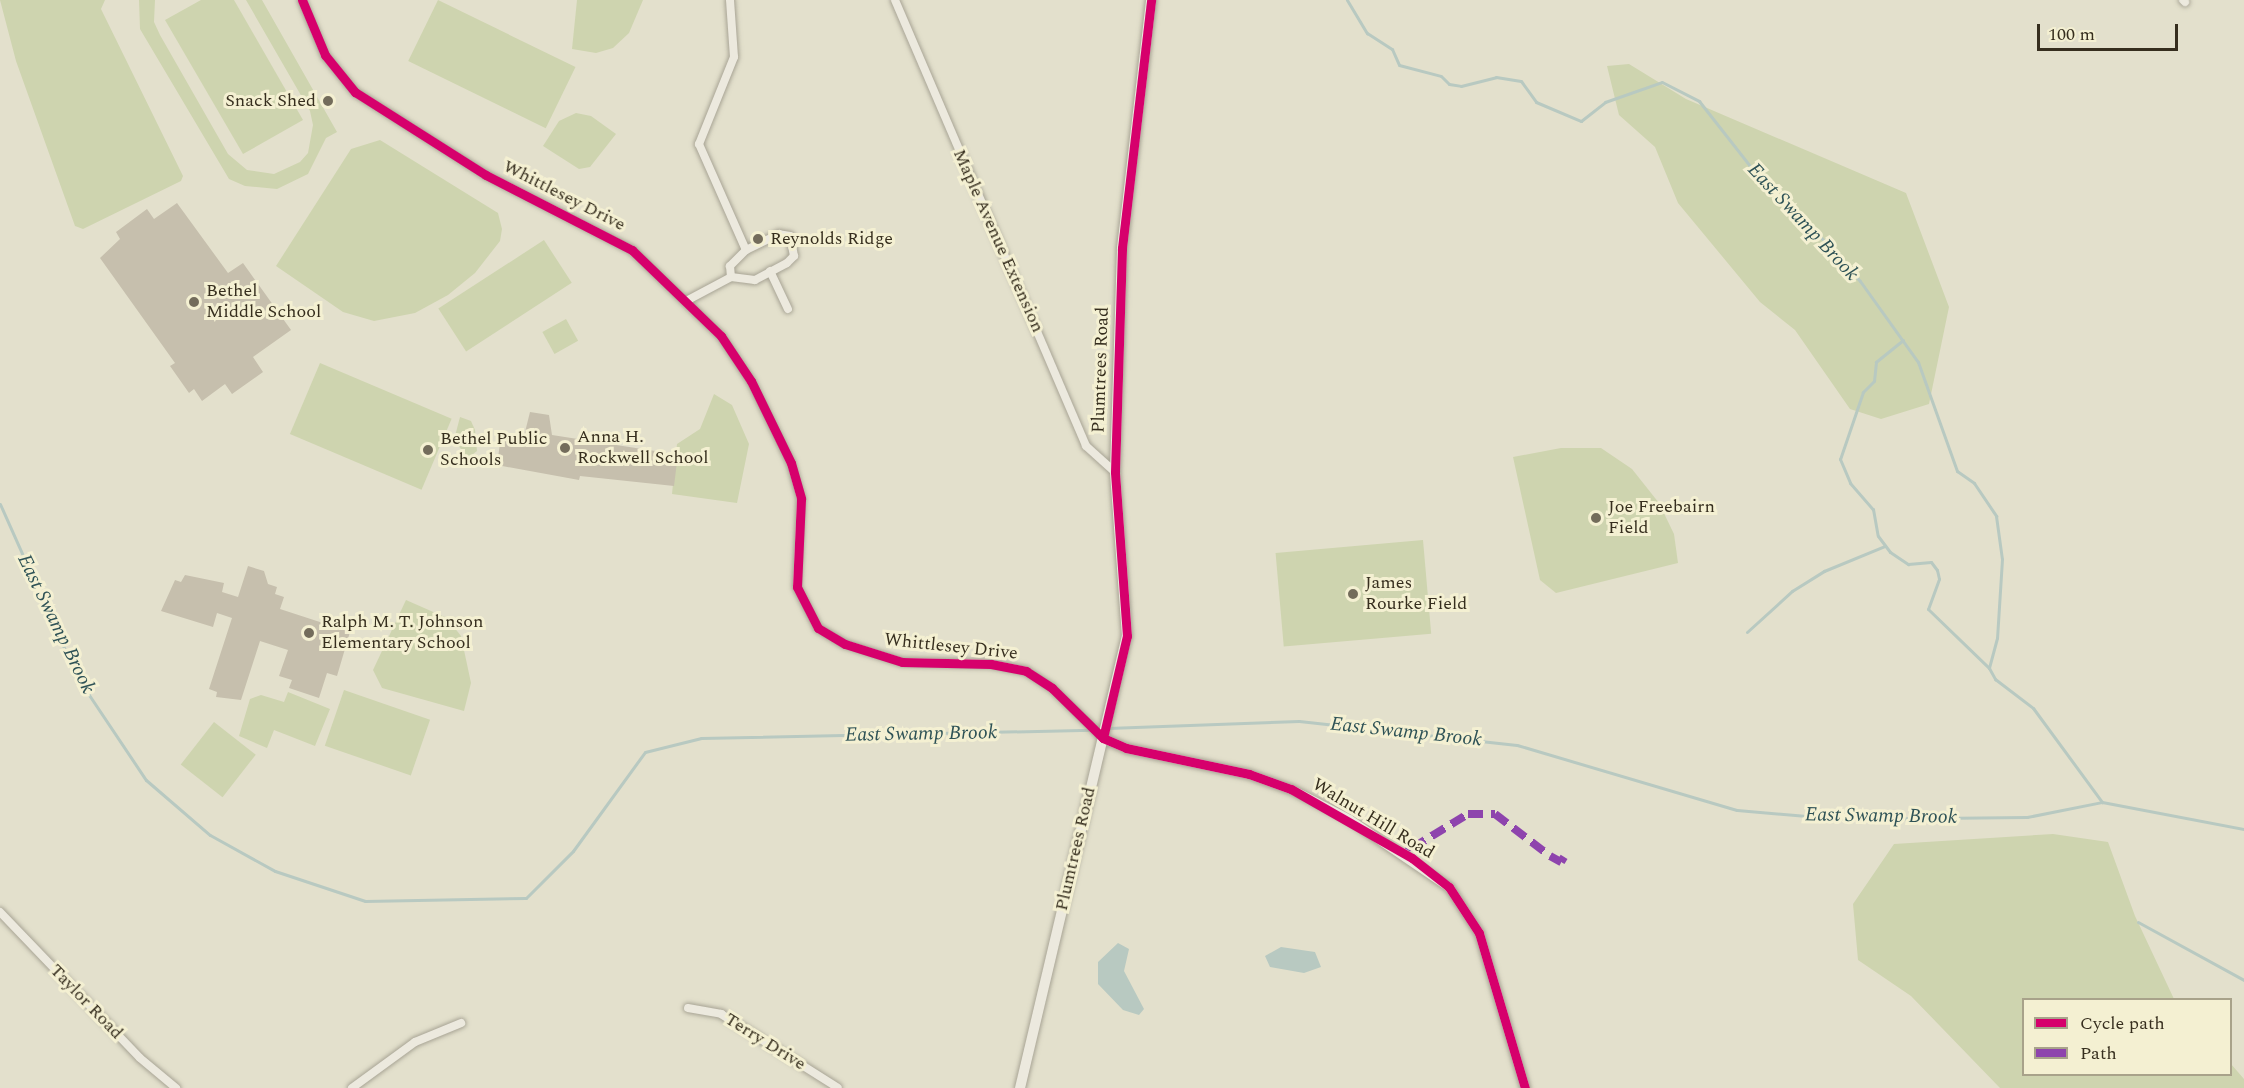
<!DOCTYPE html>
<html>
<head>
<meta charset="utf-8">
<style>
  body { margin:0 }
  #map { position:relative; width:2244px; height:1088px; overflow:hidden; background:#e3e0cc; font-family:Spectral,serif }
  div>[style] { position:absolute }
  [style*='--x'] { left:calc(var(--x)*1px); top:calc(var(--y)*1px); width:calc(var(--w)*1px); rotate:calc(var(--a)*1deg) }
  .green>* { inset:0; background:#ced4af; transform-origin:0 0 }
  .water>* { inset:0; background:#b8c9c1 }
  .stream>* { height:3px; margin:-1.5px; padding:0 1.5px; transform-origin:1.5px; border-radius:1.5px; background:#b8c9c1 }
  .building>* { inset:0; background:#c6bfad }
  .roads { filter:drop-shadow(0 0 2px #a8a495) drop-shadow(0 0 2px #a8a495) }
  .minor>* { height:8px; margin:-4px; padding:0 4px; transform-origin:4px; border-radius:4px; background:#ece9de }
  .tertiary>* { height:9px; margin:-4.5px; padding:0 4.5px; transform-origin:4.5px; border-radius:4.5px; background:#ece9de }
  .secondary>* { height:10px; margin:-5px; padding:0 5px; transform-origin:5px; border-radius:5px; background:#ece9de }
  .quiet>* { height:8px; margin-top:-4px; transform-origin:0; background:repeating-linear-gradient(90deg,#8e44ad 0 15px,transparent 0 23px) }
  .cycleway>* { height:9px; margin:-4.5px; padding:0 4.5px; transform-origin:4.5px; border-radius:4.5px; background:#d6006c }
  .dots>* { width:16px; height:16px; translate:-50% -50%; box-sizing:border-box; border:3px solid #f4f0d2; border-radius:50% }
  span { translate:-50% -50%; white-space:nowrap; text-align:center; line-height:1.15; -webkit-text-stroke:6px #f4f0d2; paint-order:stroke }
  .poi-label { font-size:18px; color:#362e1e }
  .right { translate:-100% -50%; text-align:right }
  .left { translate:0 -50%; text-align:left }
  .street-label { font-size:18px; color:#362e1e }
  .water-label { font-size:20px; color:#2e5256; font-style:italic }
  .legend { position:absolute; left:2022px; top:998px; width:210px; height:78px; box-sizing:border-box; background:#f4f0d2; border:2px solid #a8a28a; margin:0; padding:8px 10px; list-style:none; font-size:18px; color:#362e1e }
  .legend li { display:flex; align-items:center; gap:12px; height:30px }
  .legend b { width:30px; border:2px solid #a8a28a }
  .scale { position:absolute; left:2037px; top:24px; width:141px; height:27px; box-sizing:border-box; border:3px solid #362e1e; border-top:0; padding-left:8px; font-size:18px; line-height:21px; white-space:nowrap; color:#362e1e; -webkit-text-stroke:4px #f4f0d2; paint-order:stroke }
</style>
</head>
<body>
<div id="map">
  <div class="green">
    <i style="clip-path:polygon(0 0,105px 0,101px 9px,183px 176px,181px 181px,83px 229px,75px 226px,16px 61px)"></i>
    <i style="clip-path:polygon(139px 0,155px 0,154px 22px,160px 35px,228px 154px,247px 170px,274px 174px,300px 162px,308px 153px,313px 125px,310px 111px,246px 0,262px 0,337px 132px,326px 138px,308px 174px,277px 189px,245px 186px,229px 179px,140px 29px)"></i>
    <i style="clip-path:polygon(201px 0,234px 0,303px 120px,243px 154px,165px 20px)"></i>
    <i style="left:438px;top:0;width:153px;height:68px;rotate:26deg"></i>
    <i style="clip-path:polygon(577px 0,643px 0,629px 33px,613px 48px,596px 53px,572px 49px)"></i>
    <i style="clip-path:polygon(1629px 64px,1686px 99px,1906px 193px,1949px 307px,1929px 404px,1881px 419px,1850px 409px,1795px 330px,1760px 302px,1678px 203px,1655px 147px,1619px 115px,1607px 66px)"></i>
    <i style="clip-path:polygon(576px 113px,591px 116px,616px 134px,590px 167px,579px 169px,543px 146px,559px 121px)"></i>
    <i style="clip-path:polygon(380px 140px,498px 213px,502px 229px,500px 241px,475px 273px,448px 295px,415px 313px,374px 321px,343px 312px,276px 266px,351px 149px)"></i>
    <i style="left:544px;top:240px;width:51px;height:126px;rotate:57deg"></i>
    <i style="left:566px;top:319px;width:25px;height:27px;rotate:61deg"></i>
    <i style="left:320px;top:363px;width:143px;height:77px;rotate:23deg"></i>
    <i style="clip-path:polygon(714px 394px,732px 405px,749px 444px,737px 503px,672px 494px,677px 444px,700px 429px)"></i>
    <i style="clip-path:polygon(460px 417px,471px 421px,475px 430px,477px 451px,468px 458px,454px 440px)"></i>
    <i style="clip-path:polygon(1561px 448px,1601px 448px,1632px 469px,1659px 503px,1674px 534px,1678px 563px,1556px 593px,1540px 580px,1513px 457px)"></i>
    <i style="left:1423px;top:540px;width:94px;height:148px;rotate:85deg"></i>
    <i style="clip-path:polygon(406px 600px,447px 618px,461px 636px,471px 683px,464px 711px,382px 688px,373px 670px)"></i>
    <i style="left:344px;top:690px;width:91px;height:59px;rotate:19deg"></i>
    <i style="clip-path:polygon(288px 692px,330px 709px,315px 746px,274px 730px,267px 748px,239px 736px,250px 699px,261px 695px,284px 702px)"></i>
    <i style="left:214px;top:722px;width:53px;height:54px;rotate:38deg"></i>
    <i style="clip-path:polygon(2053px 834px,2108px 842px,2135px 916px,2174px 999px,2024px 1000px,2024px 1074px,2230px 1074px,2231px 1064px,2244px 1079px,2244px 1088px,2000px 1088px,1911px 996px,1858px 960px,1853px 904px,1894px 844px)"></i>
  </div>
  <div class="water">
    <i style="clip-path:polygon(1118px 943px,1129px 949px,1124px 971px,1144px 1009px,1139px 1015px,1123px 1010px,1098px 984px,1098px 962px)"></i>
    <i style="clip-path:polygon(1281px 947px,1315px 952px,1321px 967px,1304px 973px,1270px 967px,1265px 956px)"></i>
  </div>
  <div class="stream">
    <i style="--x:1347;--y:0;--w:39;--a:59"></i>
    <i style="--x:1367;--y:33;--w:30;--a:33"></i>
    <i style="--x:1392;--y:49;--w:17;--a:66"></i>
    <i style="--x:1399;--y:65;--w:43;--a:14.7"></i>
    <i style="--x:1441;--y:76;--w:11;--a:45"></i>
    <i style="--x:1449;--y:84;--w:12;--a:9"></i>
    <i style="--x:1461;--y:86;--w:36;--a:-14"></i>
    <i style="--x:1496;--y:77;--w:25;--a:9"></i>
    <i style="--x:1521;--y:81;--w:26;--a:54"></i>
    <i style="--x:1536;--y:102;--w:49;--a:22.9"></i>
    <i style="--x:1581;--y:121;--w:31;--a:-38"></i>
    <i style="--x:1605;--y:102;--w:60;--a:-19.3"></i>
    <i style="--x:1662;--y:82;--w:42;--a:27.2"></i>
    <i style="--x:1699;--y:101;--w:100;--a:51.9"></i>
    <i style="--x:1761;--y:180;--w:52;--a:41.1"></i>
    <i style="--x:1800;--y:214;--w:90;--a:48.2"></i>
    <i style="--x:1860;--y:281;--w:100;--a:54.4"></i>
    <i style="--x:1918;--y:362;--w:116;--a:70.3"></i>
    <i style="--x:1957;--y:471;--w:21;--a:35"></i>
    <i style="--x:1974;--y:483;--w:40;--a:56"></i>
    <i style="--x:1996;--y:516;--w:43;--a:82.1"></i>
    <i style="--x:2002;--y:559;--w:79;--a:93.6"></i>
    <i style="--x:1997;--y:638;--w:31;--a:105"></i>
    <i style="--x:1989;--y:668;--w:13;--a:61"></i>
    <i style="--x:1995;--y:679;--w:48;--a:37.3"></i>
    <i style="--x:2033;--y:708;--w:117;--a:53.7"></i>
    <i style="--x:1903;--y:340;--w:35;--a:141"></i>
    <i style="--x:1876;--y:362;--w:19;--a:96"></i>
    <i style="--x:1874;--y:381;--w:16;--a:135"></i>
    <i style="--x:1863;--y:392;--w:71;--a:108.9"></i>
    <i style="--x:1840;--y:459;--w:26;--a:67"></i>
    <i style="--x:1850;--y:483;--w:35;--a:49"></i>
    <i style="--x:1873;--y:509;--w:27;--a:80"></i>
    <i style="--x:1878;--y:536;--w:20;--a:53"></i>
    <i style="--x:1890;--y:552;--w:22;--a:34"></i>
    <i style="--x:1908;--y:564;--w:23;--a:-5"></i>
    <i style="--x:1931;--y:562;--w:10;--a:53"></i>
    <i style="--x:1937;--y:570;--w:9;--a:77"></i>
    <i style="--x:1939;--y:579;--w:32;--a:110"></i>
    <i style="--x:1928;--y:609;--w:85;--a:44"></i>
    <i style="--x:0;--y:504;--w:189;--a:66"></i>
    <i style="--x:77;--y:677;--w:124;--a:56.2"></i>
    <i style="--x:146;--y:780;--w:84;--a:40.7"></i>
    <i style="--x:210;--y:835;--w:74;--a:29"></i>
    <i style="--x:275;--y:871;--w:95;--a:18.4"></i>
    <i style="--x:365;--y:901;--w:161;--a:-1.1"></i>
    <i style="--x:526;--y:898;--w:66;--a:-45"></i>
    <i style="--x:573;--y:851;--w:122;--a:-54"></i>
    <i style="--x:645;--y:752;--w:58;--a:-14"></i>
    <i style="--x:701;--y:738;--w:391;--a:-1.2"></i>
    <i style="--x:1747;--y:632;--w:61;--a:-42.3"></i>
    <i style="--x:1792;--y:591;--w:38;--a:-32"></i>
    <i style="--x:1824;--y:571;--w:66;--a:-22.3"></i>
    <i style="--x:1108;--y:728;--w:191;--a:-2.1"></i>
    <i style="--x:1299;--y:721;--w:219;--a:6.3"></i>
    <i style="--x:1517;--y:745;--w:229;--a:16.5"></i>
    <i style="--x:1737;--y:810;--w:105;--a:4.9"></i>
    <i style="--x:1842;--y:819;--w:185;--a:-0.6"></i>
    <i style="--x:2027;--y:817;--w:76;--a:-11.3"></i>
    <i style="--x:2102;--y:802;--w:145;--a:10.8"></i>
    <i style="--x:2138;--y:922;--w:121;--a:28.7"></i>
  </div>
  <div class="building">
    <i style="clip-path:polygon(177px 203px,228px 273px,243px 263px,291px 330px,253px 357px,263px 372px,232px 394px,225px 384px,202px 401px,194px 389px,189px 393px,170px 366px,175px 363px,100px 258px,120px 239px,116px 232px,147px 209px,154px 219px)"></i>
    <i style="clip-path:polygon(530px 412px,549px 415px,552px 435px,655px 451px,654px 459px,677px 462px,674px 486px,580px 476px,579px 480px,497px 465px,501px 436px,524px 436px)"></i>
    <i style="clip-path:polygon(248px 566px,264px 571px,268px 584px,277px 587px,275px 594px,284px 597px,280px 609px,326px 624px,327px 620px,350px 632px,337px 676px,327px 673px,319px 698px,289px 688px,292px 680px,279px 676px,288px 650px,260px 641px,241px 700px,216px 697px,217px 692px,209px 689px,232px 618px,217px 613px,213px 627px,161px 611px,175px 580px,181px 582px,185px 575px,224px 583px,222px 592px,238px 597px)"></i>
  </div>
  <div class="roads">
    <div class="minor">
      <i style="--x:302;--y:0;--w:60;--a:67.3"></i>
      <i style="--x:325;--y:55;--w:48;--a:51"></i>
      <i style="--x:355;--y:92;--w:155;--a:32.4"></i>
      <i style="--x:486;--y:175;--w:164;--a:27.2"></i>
      <i style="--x:632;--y:250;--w:124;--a:44"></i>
      <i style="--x:721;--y:336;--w:54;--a:56.3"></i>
      <i style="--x:751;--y:381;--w:91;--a:64"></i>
      <i style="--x:791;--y:463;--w:37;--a:74"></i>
      <i style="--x:801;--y:499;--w:88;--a:92.6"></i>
      <i style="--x:797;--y:587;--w:46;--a:62.9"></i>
      <i style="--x:818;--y:628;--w:31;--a:31"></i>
      <i style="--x:845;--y:644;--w:60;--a:17.5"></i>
      <i style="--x:902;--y:662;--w:89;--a:1.3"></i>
      <i style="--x:991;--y:664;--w:36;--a:11"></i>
      <i style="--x:1026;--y:671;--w:31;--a:33"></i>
      <i style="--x:1052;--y:688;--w:71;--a:44.4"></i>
      <i style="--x:730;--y:0;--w:57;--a:86"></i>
      <i style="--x:734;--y:57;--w:94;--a:111.9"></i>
      <i style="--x:699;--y:144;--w:116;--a:66.1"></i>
      <i style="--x:895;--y:0;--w:485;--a:66.8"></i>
      <i style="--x:1086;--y:446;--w:39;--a:42"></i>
      <i style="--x:2183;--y:0;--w:3;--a:45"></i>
      <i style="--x:770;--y:271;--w:42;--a:64.7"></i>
      <i style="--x:688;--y:300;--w:49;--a:-28.1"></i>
      <i style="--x:731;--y:277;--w:24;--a:7"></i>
      <i style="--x:755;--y:280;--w:36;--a:-28"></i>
      <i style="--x:787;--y:263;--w:10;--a:-45"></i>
      <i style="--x:794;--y:256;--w:20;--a:-101"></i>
      <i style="--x:790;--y:236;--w:11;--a:-170"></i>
      <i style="--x:779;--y:234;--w:37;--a:154"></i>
      <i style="--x:746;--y:250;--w:23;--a:135"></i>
      <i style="--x:730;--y:266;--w:11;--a:85"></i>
      <i style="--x:0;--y:912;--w:202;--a:46.2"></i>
      <i style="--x:140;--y:1058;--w:47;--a:39.8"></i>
      <i style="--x:688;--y:1008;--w:34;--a:10"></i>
      <i style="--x:721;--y:1014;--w:138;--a:32.3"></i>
      <i style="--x:352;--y:1088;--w:78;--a:-36.1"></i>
      <i style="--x:415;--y:1042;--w:50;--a:-22.4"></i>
    </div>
    <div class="tertiary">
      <i style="--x:1103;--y:738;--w:25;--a:23"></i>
      <i style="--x:1126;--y:748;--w:126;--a:11.9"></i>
      <i style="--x:1249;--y:774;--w:45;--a:19.7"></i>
      <i style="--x:1291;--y:789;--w:65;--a:27.3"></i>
      <i style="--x:1349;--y:819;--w:121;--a:34.2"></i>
      <i style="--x:1449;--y:887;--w:55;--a:56.9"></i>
      <i style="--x:1479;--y:933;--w:162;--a:73.5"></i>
    </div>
    <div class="secondary">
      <i style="--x:1020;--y:1088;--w:464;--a:-76.7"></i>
      <i style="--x:1127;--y:636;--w:164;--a:-94.2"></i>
      <i style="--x:1115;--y:472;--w:224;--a:-88.2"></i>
      <i style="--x:1122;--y:248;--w:250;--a:-83.3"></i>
    </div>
  </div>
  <div class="quiet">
    <i style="--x:1407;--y:845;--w:6;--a:31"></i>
    <i style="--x:1412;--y:848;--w:66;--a:-31.3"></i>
    <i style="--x:1468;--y:814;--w:27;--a:0"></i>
    <i style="--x:1495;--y:814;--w:69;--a:37.4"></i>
    <i style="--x:1550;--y:856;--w:13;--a:29"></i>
    <i style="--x:1561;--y:862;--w:6;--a:-59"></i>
  </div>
  <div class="cycleway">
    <i style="--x:302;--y:0;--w:60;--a:67.3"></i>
    <i style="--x:325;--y:55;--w:48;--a:51"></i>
    <i style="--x:355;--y:92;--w:155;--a:32.4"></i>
    <i style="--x:486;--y:175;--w:164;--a:27.2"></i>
    <i style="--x:632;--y:250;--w:124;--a:44"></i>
    <i style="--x:721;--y:336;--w:54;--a:56.3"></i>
    <i style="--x:751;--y:381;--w:91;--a:64"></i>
    <i style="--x:791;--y:463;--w:37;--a:74"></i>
    <i style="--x:801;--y:499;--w:88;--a:92.6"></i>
    <i style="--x:797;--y:587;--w:46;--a:62.9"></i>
    <i style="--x:818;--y:628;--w:31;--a:31"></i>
    <i style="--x:845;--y:644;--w:60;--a:17.5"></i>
    <i style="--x:902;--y:662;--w:89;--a:1.3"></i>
    <i style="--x:991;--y:664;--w:36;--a:11"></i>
    <i style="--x:1026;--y:671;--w:31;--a:33"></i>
    <i style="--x:1052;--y:688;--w:71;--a:44.4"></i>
    <i style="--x:1103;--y:738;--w:25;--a:23"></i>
    <i style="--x:1126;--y:748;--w:126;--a:11.9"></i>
    <i style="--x:1249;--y:774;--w:45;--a:19.7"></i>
    <i style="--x:1291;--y:789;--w:139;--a:29.7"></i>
    <i style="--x:1412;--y:858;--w:47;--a:38.1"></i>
    <i style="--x:1449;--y:887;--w:55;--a:56.9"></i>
    <i style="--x:1479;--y:933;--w:162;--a:73.5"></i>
    <i style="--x:1103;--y:738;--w:105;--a:-76.8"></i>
    <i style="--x:1127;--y:636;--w:164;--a:-94.2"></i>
    <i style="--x:1115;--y:472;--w:224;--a:-88.2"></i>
    <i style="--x:1122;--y:248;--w:250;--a:-83.3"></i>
  </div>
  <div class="dots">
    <i style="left:328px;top:101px;background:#736c5b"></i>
    <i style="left:758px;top:239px;background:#736c5b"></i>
    <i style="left:194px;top:302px;background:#736c5b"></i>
    <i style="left:565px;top:448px;background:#736c5b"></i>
    <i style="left:428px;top:450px;background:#736c5b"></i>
    <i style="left:1596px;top:518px;background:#736c5b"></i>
    <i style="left:1353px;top:594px;background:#736c5b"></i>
    <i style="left:309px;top:633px;background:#736c5b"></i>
  </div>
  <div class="poi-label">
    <span class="right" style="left:316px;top:101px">Snack Shed</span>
    <span class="left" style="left:770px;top:239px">Reynolds Ridge</span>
    <span class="left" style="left:206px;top:302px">Bethel<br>Middle School</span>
    <span class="left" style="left:577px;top:448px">Anna H.<br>Rockwell School</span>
    <span class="left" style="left:440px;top:450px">Bethel Public<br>Schools</span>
    <span class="left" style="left:1608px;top:518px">Joe Freebairn<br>Field</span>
    <span class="left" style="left:1365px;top:594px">James<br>Rourke Field</span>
    <span class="left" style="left:321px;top:633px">Ralph M. T. Johnson<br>Elementary School</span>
  </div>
  <div class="street-label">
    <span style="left:564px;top:196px;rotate:27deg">Whittlesey Drive</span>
    <span style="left:998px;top:241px;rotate:66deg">Maple Avenue Extension</span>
    <span style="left:1101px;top:370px;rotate:-88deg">Plumtrees Road</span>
    <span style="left:951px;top:647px;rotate:6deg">Whittlesey Drive</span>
    <span style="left:1373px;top:819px;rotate:31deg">Walnut Hill Road</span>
    <span style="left:1076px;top:849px;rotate:-77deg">Plumtrees Road</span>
    <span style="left:86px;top:1002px;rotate:46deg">Taylor Road</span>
    <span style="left:765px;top:1042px;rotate:32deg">Terry Drive</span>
  </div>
  <div class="water-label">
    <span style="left:1803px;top:222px;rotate:47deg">East Swamp Brook</span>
    <span style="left:56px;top:624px;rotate:64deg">East Swamp Brook</span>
    <span style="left:1406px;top:732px;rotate:6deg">East Swamp Brook</span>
    <span style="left:921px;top:734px;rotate:-1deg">East Swamp Brook</span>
    <span style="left:1881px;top:816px;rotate:1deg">East Swamp Brook</span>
  </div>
  <ul class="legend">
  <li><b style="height:8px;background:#d6006c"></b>Cycle path</li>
  <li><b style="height:8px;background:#8e44ad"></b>Path</li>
  </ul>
  <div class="scale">100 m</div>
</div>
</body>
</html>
